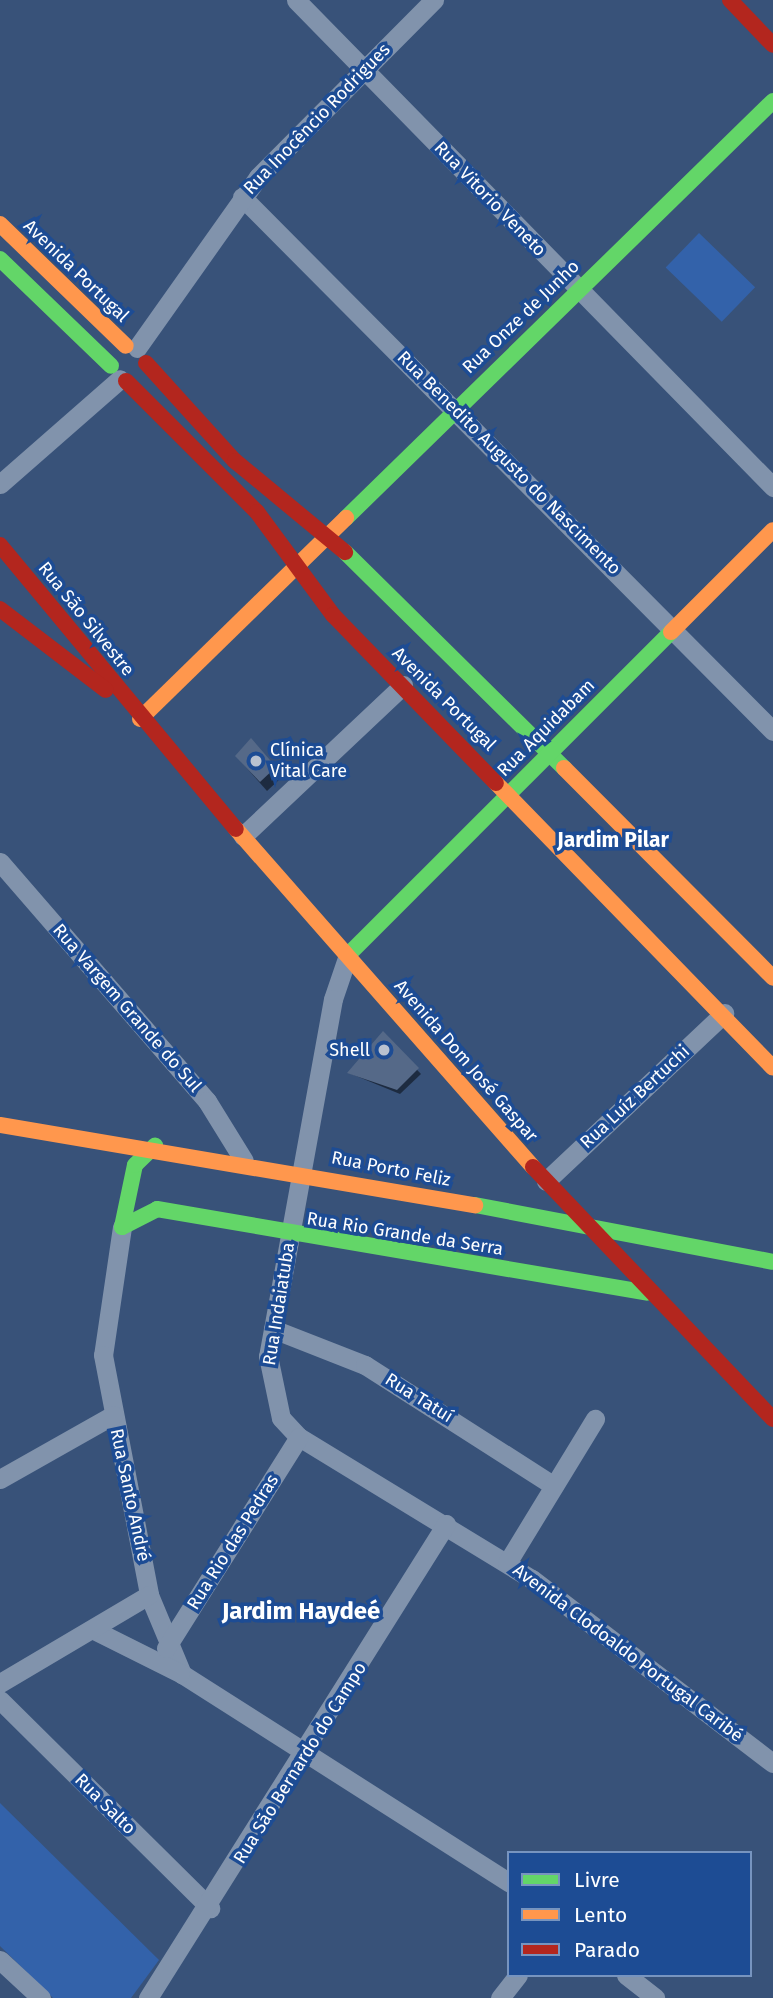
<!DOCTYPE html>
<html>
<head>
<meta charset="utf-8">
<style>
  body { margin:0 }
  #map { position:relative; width:773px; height:1998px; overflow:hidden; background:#385279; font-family:"Fira Sans",sans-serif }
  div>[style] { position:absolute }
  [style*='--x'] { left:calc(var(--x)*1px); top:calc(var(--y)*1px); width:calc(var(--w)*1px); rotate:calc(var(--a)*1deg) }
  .green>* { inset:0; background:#3362aa; transform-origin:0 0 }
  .shadow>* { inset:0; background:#0007 }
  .building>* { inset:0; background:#556988 }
  .street>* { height:19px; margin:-9.5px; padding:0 9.5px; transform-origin:9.5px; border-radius:9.5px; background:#8193ac }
  .fast>* { height:16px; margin:-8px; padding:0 8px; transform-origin:8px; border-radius:8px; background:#63d668 }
  .slow>* { height:16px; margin:-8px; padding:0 8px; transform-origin:8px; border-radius:8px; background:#ff974d }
  .jam>* { height:16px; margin:-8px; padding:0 8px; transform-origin:8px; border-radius:8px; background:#b3261e }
  .dots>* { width:19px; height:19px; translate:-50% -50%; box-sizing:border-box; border:4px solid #1d4c94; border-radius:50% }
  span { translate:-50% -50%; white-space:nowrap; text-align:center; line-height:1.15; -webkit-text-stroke:7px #1d4c94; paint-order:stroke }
  .street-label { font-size:18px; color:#fff }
  .poi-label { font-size:18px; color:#fff }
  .left { translate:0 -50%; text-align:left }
  .right { translate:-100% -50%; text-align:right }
  .quarter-label { font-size:21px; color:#fff; font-weight:700 }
  .district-label { font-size:24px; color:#fff; font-weight:700 }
  .legend { position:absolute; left:507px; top:1851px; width:245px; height:126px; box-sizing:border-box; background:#1d4c94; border:2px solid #7794bf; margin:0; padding:9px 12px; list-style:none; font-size:21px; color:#fff }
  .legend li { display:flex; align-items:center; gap:14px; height:35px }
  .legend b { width:35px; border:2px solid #7794bf }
</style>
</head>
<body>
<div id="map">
  <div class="green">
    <i style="left:699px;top:233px;width:78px;height:48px;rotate:44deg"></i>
    <i style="clip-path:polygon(0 1803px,159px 1960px,131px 1998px,53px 1998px,0 1946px)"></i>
  </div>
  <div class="shadow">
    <i style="clip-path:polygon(237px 757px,275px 768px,281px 778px,267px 791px)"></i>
    <i style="clip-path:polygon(383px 1034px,421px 1074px,400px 1094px,349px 1073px)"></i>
  </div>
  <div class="building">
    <i style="clip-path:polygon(251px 738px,276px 767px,260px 782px,235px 756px)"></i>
    <i style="clip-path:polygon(383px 1031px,419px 1068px,397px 1090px,347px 1073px)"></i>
  </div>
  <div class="street">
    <i style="--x:296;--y:0;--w:682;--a:45.59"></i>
    <i style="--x:242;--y:197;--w:753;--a:45.16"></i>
    <i style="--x:137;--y:348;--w:209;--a:-54.7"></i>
    <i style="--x:258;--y:177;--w:250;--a:-45.2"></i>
    <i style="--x:0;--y:484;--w:159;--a:-41.2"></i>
    <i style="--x:243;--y:836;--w:220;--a:-43.3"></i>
    <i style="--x:0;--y:862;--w:316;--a:49.1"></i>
    <i style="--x:207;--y:1101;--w:70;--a:58.3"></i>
    <i style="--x:348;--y:955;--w:46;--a:108.8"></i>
    <i style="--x:333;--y:999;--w:363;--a:100.3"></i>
    <i style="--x:268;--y:1356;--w:63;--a:78.2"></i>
    <i style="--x:281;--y:1418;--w:26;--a:47"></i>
    <i style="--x:299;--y:1437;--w:273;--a:31.4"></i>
    <i style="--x:532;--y:1579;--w:303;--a:37.4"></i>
    <i style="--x:546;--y:1181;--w:245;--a:-43.3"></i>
    <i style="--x:122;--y:1227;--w:129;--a:98.4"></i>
    <i style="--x:103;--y:1355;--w:244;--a:79.1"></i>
    <i style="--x:149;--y:1595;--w:86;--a:67.3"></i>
    <i style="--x:182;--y:1674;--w:388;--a:32.5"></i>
    <i style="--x:273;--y:1329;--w:99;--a:21.4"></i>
    <i style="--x:365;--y:1365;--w:224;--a:32.6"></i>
    <i style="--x:0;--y:1479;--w:130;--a:-29.5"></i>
    <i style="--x:507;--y:1563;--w:169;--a:-58.6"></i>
    <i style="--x:96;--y:1631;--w:94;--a:26.6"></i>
    <i style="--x:166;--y:1648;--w:249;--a:-57.8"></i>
    <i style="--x:0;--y:1683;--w:173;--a:-30.6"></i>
    <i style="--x:0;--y:1700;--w:296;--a:44.7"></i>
    <i style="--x:0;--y:1960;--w:56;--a:42.8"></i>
    <i style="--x:626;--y:1975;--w:37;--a:38"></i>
    <i style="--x:148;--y:1998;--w:560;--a:-57.84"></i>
    <i style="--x:500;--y:1998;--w:29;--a:-52"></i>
  </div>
  <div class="fast">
    <i style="--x:0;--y:259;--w:154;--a:43.9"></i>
    <i style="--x:346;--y:518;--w:597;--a:-44.32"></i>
    <i style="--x:345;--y:552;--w:308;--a:44.6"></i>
    <i style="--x:348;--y:955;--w:457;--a:-45"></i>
    <i style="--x:475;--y:1205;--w:303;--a:10.8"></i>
    <i style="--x:122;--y:1227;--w:39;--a:-27"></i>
    <i style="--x:157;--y:1209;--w:497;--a:9.7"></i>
    <i style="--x:122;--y:1227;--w:63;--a:-78.2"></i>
    <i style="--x:135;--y:1165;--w:28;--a:-44"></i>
  </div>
  <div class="slow">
    <i style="--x:0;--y:224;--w:175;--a:44.1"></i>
    <i style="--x:671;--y:632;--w:144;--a:-45"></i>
    <i style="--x:140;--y:719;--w:288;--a:-44.3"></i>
    <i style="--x:564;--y:768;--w:296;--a:45.1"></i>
    <i style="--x:496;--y:783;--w:397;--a:45.8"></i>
    <i style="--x:236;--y:829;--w:450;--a:48.7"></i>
    <i style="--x:0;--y:1125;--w:482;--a:9.6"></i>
  </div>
  <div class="jam">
    <i style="--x:730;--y:0;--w:62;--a:46.3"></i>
    <i style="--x:146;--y:363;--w:132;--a:47.8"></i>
    <i style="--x:235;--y:461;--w:143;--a:39.6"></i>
    <i style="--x:126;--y:381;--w:185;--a:45"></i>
    <i style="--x:257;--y:512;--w:128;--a:53.6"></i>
    <i style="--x:333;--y:615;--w:234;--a:45.9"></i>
    <i style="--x:0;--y:545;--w:369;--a:50.3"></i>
    <i style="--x:0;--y:609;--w:133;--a:37.4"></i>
    <i style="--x:533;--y:1167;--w:348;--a:46.4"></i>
  </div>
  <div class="dots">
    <i style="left:256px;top:761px;background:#b9c2d0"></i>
    <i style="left:384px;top:1050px;background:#b9c2d0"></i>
  </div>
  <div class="street-label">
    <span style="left:317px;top:119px;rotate:-46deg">Rua Inocêncio Rodrigues</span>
    <span style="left:490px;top:199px;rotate:46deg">Rua Vitorio Veneto</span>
    <span style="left:76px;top:271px;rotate:44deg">Avenida Portugal</span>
    <span style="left:521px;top:317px;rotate:-44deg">Rua Onze de Junho</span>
    <span style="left:509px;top:463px;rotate:45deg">Rua Benedito Augusto do Nascimento</span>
    <span style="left:86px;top:619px;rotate:51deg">Rua São Silvestre</span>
    <span style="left:444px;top:699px;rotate:45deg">Avenida Portugal</span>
    <span style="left:546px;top:728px;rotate:-45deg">Rua Aquidabam</span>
    <span style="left:127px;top:1008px;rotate:49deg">Rua Vargem Grande do Sul</span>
    <span style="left:466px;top:1061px;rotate:49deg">Avenida Dom José Gaspar</span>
    <span style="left:635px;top:1097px;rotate:-43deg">Rua Luíz Bertuchi</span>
    <span style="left:391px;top:1169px;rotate:11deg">Rua Porto Feliz</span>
    <span style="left:405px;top:1234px;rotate:9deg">Rua Rio Grande da Serra</span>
    <span style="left:279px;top:1304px;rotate:-81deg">Rua Indaiatuba</span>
    <span style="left:419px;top:1398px;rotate:32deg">Rua Tatuí</span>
    <span style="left:130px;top:1495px;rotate:78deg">Rua Santo André</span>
    <span style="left:233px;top:1542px;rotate:-58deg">Rua Rio das Pedras</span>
    <span style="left:628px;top:1653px;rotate:37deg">Avenida Clodoaldo Portugal Caribé</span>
    <span style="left:300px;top:1763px;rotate:-58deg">Rua São Bernardo do Campo</span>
    <span style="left:105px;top:1804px;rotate:45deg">Rua Salto</span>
  </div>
  <div class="poi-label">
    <span class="left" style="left:270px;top:761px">Clínica<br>Vital Care</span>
    <span class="right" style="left:370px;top:1050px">Shell</span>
  </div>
  <div class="quarter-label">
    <span style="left:613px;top:840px">Jardim Pilar</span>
  </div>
  <div class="district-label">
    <span style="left:301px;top:1612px">Jardim Haydeé</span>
  </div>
  <ul class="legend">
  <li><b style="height:9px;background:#63d668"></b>Livre</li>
  <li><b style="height:9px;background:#ff974d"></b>Lento</li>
  <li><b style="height:9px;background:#b3261e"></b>Parado</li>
  </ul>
</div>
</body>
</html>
